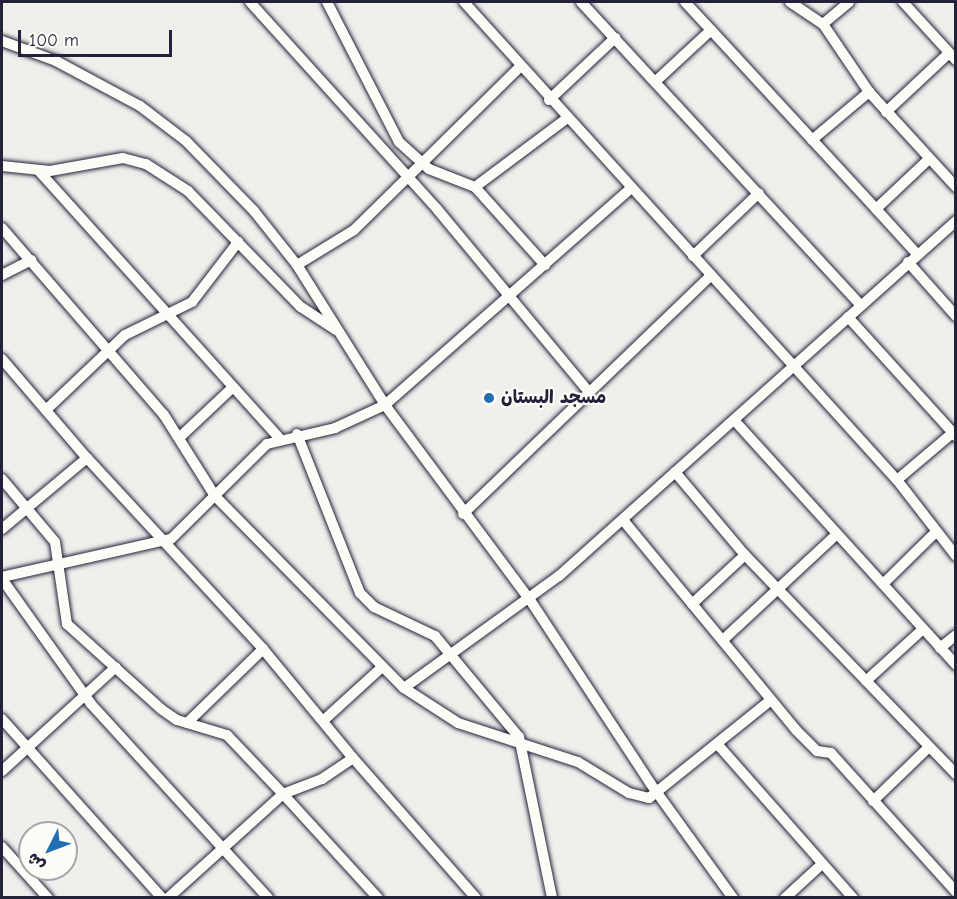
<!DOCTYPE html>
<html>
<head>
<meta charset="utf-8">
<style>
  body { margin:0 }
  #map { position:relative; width:957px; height:899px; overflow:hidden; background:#f0efec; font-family:"Comic Neue","Playpen Sans Arabic",sans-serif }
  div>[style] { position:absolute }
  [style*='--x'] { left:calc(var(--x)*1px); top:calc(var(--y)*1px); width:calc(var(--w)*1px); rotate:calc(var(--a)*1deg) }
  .roads { filter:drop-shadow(0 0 2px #22223b) drop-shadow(0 0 2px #22223b) }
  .street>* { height:10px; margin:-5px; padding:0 5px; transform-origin:5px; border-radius:5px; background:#fdfcf7 }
  .dots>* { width:16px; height:16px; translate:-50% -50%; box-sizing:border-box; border:3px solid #fdfcf7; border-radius:50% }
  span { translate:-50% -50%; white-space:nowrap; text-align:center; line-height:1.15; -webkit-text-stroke:4.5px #fdfcf7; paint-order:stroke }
  .poi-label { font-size:18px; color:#22223b; font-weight:700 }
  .left { translate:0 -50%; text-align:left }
  .frame { position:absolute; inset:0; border:3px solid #22223b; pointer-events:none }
  .north { position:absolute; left:18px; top:821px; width:60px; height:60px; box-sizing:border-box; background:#fdfcf7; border:2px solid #a5a5ac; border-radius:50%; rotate:228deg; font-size:16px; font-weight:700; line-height:24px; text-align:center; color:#22223b }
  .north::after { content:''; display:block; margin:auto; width:21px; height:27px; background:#1f6fb2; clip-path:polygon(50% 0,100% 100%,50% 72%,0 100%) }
  .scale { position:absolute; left:18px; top:30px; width:154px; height:27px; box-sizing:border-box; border:3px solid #22223b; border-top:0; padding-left:8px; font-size:18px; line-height:21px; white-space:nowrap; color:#22223b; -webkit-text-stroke:4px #fdfcf7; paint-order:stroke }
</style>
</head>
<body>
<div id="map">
  <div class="roads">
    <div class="street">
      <i style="--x:250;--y:2;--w:279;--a:47.9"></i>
      <i style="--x:437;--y:209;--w:238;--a:50.3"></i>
      <i style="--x:327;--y:2;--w:157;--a:62.8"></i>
      <i style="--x:399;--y:142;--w:40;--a:42"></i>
      <i style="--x:429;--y:169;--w:49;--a:21.4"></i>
      <i style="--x:475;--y:187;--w:105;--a:48.1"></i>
      <i style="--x:464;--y:2;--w:645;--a:47.83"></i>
      <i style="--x:897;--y:480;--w:96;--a:52.2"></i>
      <i style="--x:581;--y:2;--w:413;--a:47.3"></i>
      <i style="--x:790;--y:2;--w:40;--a:34"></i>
      <i style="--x:823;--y:24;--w:34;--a:-40"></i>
      <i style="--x:903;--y:2;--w:79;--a:47.6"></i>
      <i style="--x:823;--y:24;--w:82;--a:55.9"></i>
      <i style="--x:869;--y:92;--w:129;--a:47.5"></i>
      <i style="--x:711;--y:30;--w:243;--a:47.3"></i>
      <i style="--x:2;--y:41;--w:58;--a:20.3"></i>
      <i style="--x:56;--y:61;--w:95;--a:28.2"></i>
      <i style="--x:140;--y:106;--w:58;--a:37.3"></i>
      <i style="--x:186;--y:141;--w:98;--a:45.8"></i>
      <i style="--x:254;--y:211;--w:69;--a:51.5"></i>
      <i style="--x:297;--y:265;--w:165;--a:57.8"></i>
      <i style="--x:385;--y:405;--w:243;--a:53.4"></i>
      <i style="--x:530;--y:600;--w:219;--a:56.7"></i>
      <i style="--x:650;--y:783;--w:142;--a:54.2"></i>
      <i style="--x:656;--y:81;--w:75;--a:-42.8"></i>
      <i style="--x:711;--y:30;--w:38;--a:-133"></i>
      <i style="--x:549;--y:100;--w:91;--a:-43.2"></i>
      <i style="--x:886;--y:112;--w:86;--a:-43.1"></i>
      <i style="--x:812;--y:140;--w:75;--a:-40.1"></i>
      <i style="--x:2;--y:166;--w:48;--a:5.9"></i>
      <i style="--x:50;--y:171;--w:74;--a:-10.1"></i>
      <i style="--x:123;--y:158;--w:24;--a:15"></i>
      <i style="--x:146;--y:164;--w:50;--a:32.7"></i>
      <i style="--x:188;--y:191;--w:162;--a:45.8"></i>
      <i style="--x:301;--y:307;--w:42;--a:33.3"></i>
      <i style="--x:38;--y:170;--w:360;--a:48"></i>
      <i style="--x:475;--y:187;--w:114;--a:-36.8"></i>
      <i style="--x:2;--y:228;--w:247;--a:49.1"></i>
      <i style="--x:164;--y:415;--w:96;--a:57.8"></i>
      <i style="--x:215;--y:496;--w:269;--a:45.5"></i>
      <i style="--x:404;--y:688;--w:191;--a:-35.9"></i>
      <i style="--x:559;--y:576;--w:533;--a:-41.8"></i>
      <i style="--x:917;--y:254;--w:61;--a:-132.3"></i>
      <i style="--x:876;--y:209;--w:73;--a:-43.3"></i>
      <i style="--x:693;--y:256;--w:91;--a:-43.7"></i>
      <i style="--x:908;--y:262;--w:72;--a:48.4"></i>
      <i style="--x:297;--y:265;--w:67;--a:-31.6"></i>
      <i style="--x:354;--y:230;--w:233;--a:-44.5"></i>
      <i style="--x:2;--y:275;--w:33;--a:-27"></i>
      <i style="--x:848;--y:317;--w:161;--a:47.8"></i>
      <i style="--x:2;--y:359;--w:130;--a:49.4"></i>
      <i style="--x:87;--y:458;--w:111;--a:140.1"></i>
      <i style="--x:46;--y:410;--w:109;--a:-43.5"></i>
      <i style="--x:125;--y:335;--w:75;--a:-26.2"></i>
      <i style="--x:192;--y:302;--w:76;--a:-52.5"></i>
      <i style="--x:734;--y:420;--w:331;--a:47.8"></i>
      <i style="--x:297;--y:434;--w:171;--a:68.4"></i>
      <i style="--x:360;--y:593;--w:20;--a:45"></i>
      <i style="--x:374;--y:607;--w:68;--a:25.4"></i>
      <i style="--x:435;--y:636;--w:131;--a:50.3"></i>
      <i style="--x:519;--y:737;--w:164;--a:78.4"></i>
      <i style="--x:180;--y:437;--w:71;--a:-43.3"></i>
      <i style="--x:87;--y:458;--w:260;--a:47.3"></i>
      <i style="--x:263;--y:649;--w:141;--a:50.5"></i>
      <i style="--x:675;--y:472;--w:109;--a:49.9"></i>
      <i style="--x:745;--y:555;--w:304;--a:46.1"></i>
      <i style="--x:2;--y:479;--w:82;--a:49.9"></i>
      <i style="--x:55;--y:542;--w:83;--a:81.7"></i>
      <i style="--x:67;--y:624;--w:127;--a:42.1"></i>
      <i style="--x:161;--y:709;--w:19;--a:35"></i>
      <i style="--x:177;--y:720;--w:52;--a:16.7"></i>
      <i style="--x:227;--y:735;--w:81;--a:46.5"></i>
      <i style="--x:283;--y:794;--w:42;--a:-21"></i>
      <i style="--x:322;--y:779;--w:37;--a:-34"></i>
      <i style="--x:353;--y:758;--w:186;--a:48.7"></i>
      <i style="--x:897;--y:480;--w:77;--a:-40.3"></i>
      <i style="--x:463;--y:514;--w:344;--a:-43.9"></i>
      <i style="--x:623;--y:520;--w:272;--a:50.5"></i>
      <i style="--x:796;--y:730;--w:30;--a:45"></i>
      <i style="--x:817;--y:751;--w:14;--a:8"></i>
      <i style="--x:831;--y:753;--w:187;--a:48"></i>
      <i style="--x:2;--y:577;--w:173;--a:-12.7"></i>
      <i style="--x:171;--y:539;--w:135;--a:-44.7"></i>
      <i style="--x:267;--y:444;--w:70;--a:-13.2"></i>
      <i style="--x:335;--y:428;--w:55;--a:-24.7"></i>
      <i style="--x:385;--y:405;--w:327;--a:-41.4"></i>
      <i style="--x:2;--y:579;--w:153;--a:54.5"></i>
      <i style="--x:91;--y:704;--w:263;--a:47.6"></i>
      <i style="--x:883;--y:584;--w:74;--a:-44.5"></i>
      <i style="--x:692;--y:604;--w:72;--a:-42.8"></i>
      <i style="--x:724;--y:639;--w:154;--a:-42.9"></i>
      <i style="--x:940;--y:648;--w:21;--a:-39"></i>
      <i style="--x:866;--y:681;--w:77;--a:-42.4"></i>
      <i style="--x:404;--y:688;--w:64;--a:32.9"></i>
      <i style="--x:458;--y:723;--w:126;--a:18"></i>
      <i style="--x:578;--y:762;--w:60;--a:31.3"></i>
      <i style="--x:629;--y:793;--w:21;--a:14"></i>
      <i style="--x:649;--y:798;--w:156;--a:-38.8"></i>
      <i style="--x:2;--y:719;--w:240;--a:48.2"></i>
      <i style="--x:324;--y:720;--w:77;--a:-42.4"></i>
      <i style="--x:187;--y:723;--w:106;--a:-44.2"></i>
      <i style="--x:719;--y:746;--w:203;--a:48.6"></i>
      <i style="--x:2;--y:771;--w:154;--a:-42.4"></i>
      <i style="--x:873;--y:801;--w:78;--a:-44"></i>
      <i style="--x:2;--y:847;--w:69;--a:48"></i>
      <i style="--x:168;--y:898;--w:155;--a:-42.1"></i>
      <i style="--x:283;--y:794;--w:141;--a:47.6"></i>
      <i style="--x:785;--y:898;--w:50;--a:-42.6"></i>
    </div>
  </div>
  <div class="dots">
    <i style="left:489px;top:398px;background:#1f6fb2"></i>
  </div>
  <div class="poi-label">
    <span class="left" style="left:501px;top:398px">مسجد البستان</span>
  </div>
  <div class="frame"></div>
  <div class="north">ش</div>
  <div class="scale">100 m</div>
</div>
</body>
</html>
